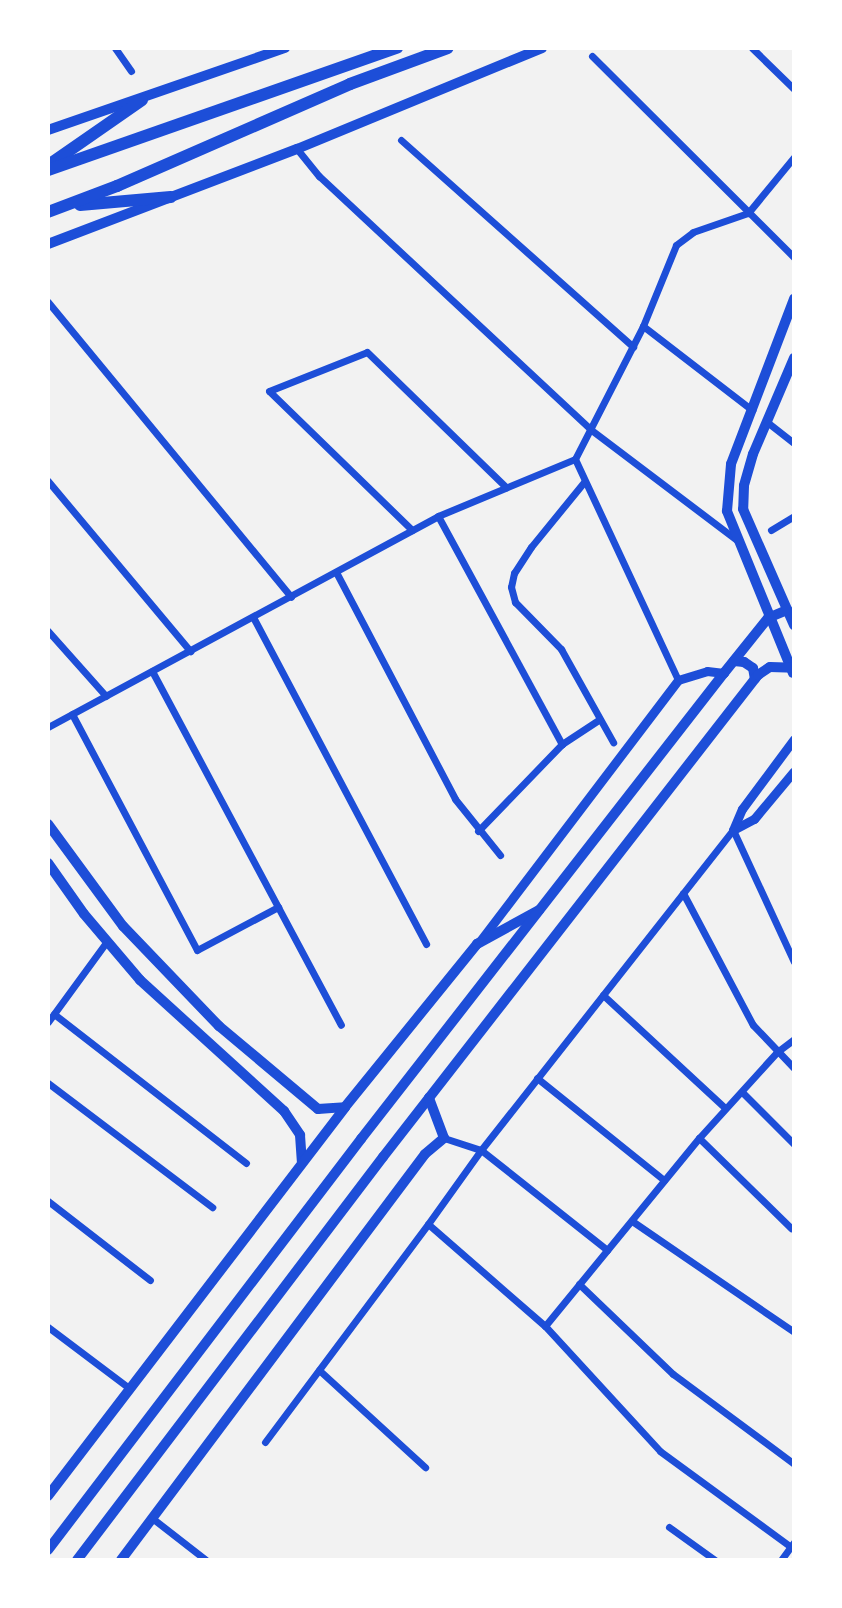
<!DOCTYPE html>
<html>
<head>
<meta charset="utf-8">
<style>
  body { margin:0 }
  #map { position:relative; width:842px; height:1608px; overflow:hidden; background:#f2f2f2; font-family:Arial,sans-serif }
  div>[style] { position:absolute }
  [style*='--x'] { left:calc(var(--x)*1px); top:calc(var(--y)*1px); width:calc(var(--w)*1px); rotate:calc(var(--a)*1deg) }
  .minor>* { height:7px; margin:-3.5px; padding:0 3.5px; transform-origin:3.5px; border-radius:3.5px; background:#1d4ed8 }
  .tertiary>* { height:9px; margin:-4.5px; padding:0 4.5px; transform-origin:4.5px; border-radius:4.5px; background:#1d4ed8 }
  .secondary>* { height:10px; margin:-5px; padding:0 5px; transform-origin:5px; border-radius:5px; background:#1d4ed8 }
  .primary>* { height:12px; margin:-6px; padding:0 6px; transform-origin:6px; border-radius:6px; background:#1d4ed8 }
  span { translate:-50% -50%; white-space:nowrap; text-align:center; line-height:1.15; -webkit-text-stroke:6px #fff; paint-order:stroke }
  .frame { position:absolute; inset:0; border:50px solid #fff; pointer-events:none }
</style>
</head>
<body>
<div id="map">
  <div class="minor">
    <i style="--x:115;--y:48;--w:28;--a:55"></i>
    <i style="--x:752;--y:48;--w:59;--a:44.3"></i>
    <i style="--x:592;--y:56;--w:285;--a:44.9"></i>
    <i style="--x:401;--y:140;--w:311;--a:41.7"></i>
    <i style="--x:297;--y:149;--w:35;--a:51"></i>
    <i style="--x:319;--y:176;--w:371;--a:43"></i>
    <i style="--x:590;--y:429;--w:184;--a:37.1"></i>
    <i style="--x:48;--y:302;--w:382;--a:50.5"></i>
    <i style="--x:643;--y:326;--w:138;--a:37.6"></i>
    <i style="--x:767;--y:422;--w:34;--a:38"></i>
    <i style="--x:575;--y:459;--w:244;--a:65"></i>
    <i style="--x:48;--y:481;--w:222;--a:50.1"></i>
    <i style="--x:584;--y:482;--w:84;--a:129.2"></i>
    <i style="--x:531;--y:547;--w:31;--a:123"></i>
    <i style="--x:514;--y:573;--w:14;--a:102"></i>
    <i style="--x:511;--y:587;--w:16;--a:75"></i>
    <i style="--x:515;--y:602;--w:66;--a:45.6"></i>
    <i style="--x:561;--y:649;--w:107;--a:60.8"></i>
    <i style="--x:438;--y:516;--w:260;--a:61.5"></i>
    <i style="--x:412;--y:530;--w:199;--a:-135.8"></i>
    <i style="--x:269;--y:391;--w:105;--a:-21.7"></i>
    <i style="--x:367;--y:352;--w:194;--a:44.2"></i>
    <i style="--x:771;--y:530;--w:27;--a:-31"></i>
    <i style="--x:336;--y:572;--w:256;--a:62.3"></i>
    <i style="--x:455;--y:799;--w:72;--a:51.2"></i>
    <i style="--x:253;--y:617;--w:370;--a:62.1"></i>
    <i style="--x:48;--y:631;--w:87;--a:48.3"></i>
    <i style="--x:152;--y:671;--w:401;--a:61.9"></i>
    <i style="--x:72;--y:714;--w:267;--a:62.1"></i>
    <i style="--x:197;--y:950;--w:92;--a:-28"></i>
    <i style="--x:48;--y:727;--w:443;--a:-28.4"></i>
    <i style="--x:438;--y:516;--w:148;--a:-22.6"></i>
    <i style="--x:575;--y:459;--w:149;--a:-62.9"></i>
    <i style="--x:643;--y:326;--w:87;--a:-67.8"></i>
    <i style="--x:676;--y:245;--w:21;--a:-37"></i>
    <i style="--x:693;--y:232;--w:58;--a:-19.1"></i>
    <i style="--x:748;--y:213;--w:72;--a:-50.6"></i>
    <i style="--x:478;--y:831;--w:121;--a:-46"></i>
    <i style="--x:562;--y:744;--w:45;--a:-33.3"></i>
    <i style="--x:683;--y:893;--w:149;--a:62.1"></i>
    <i style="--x:753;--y:1025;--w:59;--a:46.4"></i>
    <i style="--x:603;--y:995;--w:166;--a:42.8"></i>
    <i style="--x:54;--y:1014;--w:243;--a:37.8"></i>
    <i style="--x:48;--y:1022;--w:100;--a:-53.9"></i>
    <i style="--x:537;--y:1078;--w:163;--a:38.8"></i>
    <i style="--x:48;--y:1083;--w:206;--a:37.1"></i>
    <i style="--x:743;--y:1093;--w:72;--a:45"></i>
    <i style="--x:444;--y:1138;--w:39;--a:18"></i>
    <i style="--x:481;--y:1150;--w:161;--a:38.4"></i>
    <i style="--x:699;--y:1138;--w:129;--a:44.4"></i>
    <i style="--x:48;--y:1201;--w:129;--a:37.8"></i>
    <i style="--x:632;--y:1221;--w:196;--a:34.4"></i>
    <i style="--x:579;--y:1284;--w:130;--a:43.8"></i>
    <i style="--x:673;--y:1374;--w:151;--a:36.6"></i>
    <i style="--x:545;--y:1326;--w:243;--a:-50.7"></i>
    <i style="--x:699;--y:1138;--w:116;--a:-47.8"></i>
    <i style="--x:777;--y:1052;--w:21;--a:-37"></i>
    <i style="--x:48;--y:1327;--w:101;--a:37"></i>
    <i style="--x:319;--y:1370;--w:144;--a:42.5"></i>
    <i style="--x:265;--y:1442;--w:272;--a:-53.2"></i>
    <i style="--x:152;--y:1518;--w:68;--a:37.9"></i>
    <i style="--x:669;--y:1527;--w:57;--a:35.7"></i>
    <i style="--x:791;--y:1547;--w:162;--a:-143.8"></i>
    <i style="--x:660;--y:1451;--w:170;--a:-132.6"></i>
    <i style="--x:545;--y:1326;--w:155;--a:-138.9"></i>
    <i style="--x:428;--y:1224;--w:91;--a:-54.4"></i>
    <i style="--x:481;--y:1150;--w:407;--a:-51.8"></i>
    <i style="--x:733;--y:830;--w:145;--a:65.2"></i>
    <i style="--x:781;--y:1560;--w:22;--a:-54"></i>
  </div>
  <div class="tertiary">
    <i style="--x:733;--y:830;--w:23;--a:-67"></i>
    <i style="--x:742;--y:809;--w:87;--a:-53.4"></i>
    <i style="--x:733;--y:830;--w:24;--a:-28"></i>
    <i style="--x:754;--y:819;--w:62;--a:-50.2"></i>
    <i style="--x:480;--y:941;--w:328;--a:-52.8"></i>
    <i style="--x:678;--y:680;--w:30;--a:-17"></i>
    <i style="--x:707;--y:671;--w:17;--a:7"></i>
  </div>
  <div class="secondary">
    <i style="--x:48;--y:130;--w:251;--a:-19.1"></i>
    <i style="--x:48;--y:244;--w:267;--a:-20.9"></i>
    <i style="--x:297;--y:149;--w:265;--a:-22.4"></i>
    <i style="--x:794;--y:358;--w:104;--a:113.1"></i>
    <i style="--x:753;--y:454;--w:33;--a:106"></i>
    <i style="--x:744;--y:486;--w:23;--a:92"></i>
    <i style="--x:743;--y:509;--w:127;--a:66.3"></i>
    <i style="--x:734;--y:661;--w:10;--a:6"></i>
    <i style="--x:744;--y:662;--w:11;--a:34"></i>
    <i style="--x:753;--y:668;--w:11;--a:80"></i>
    <i style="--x:793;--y:673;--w:175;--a:-112.2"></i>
    <i style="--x:727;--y:511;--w:47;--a:-85.1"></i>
    <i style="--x:731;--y:464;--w:177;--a:-69.1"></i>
    <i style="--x:48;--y:824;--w:127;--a:53.7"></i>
    <i style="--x:123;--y:926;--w:139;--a:46.2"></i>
    <i style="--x:219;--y:1026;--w:129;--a:40"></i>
    <i style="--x:318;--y:1109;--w:27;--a:-4"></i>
    <i style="--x:48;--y:863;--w:62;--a:54.8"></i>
    <i style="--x:84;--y:914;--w:87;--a:49.7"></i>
    <i style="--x:140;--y:980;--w:195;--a:42.3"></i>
    <i style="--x:284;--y:1111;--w:29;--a:56"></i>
    <i style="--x:300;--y:1135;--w:27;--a:86"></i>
    <i style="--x:48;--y:1496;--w:489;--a:-52.6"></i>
    <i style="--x:345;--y:1107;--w:210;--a:-51"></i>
    <i style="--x:477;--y:944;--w:71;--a:-28.7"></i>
    <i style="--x:48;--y:1550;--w:517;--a:-52.71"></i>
    <i style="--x:361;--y:1139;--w:591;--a:-52.08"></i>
    <i style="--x:724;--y:673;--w:70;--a:-51.3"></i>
    <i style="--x:768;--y:618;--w:21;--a:-23"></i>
    <i style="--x:77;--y:1560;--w:506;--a:-52.79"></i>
    <i style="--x:383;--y:1157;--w:611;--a:-52.12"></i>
    <i style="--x:758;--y:675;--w:14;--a:-34"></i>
    <i style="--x:770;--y:667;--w:24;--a:2"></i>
    <i style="--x:121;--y:1560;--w:507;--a:-53.18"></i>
    <i style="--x:425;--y:1154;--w:25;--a:-40"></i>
    <i style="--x:444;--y:1138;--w:43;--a:-110.6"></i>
  </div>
  <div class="primary">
    <i style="--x:50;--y:164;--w:112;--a:-34.8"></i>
    <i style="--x:48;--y:170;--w:370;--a:-19.3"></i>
    <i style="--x:80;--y:205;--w:91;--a:-5"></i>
    <i style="--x:48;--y:212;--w:74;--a:-20.6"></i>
    <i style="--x:117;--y:186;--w:254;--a:-23.6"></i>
    <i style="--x:350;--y:84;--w:104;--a:-20.2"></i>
  </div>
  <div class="frame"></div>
</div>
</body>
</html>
